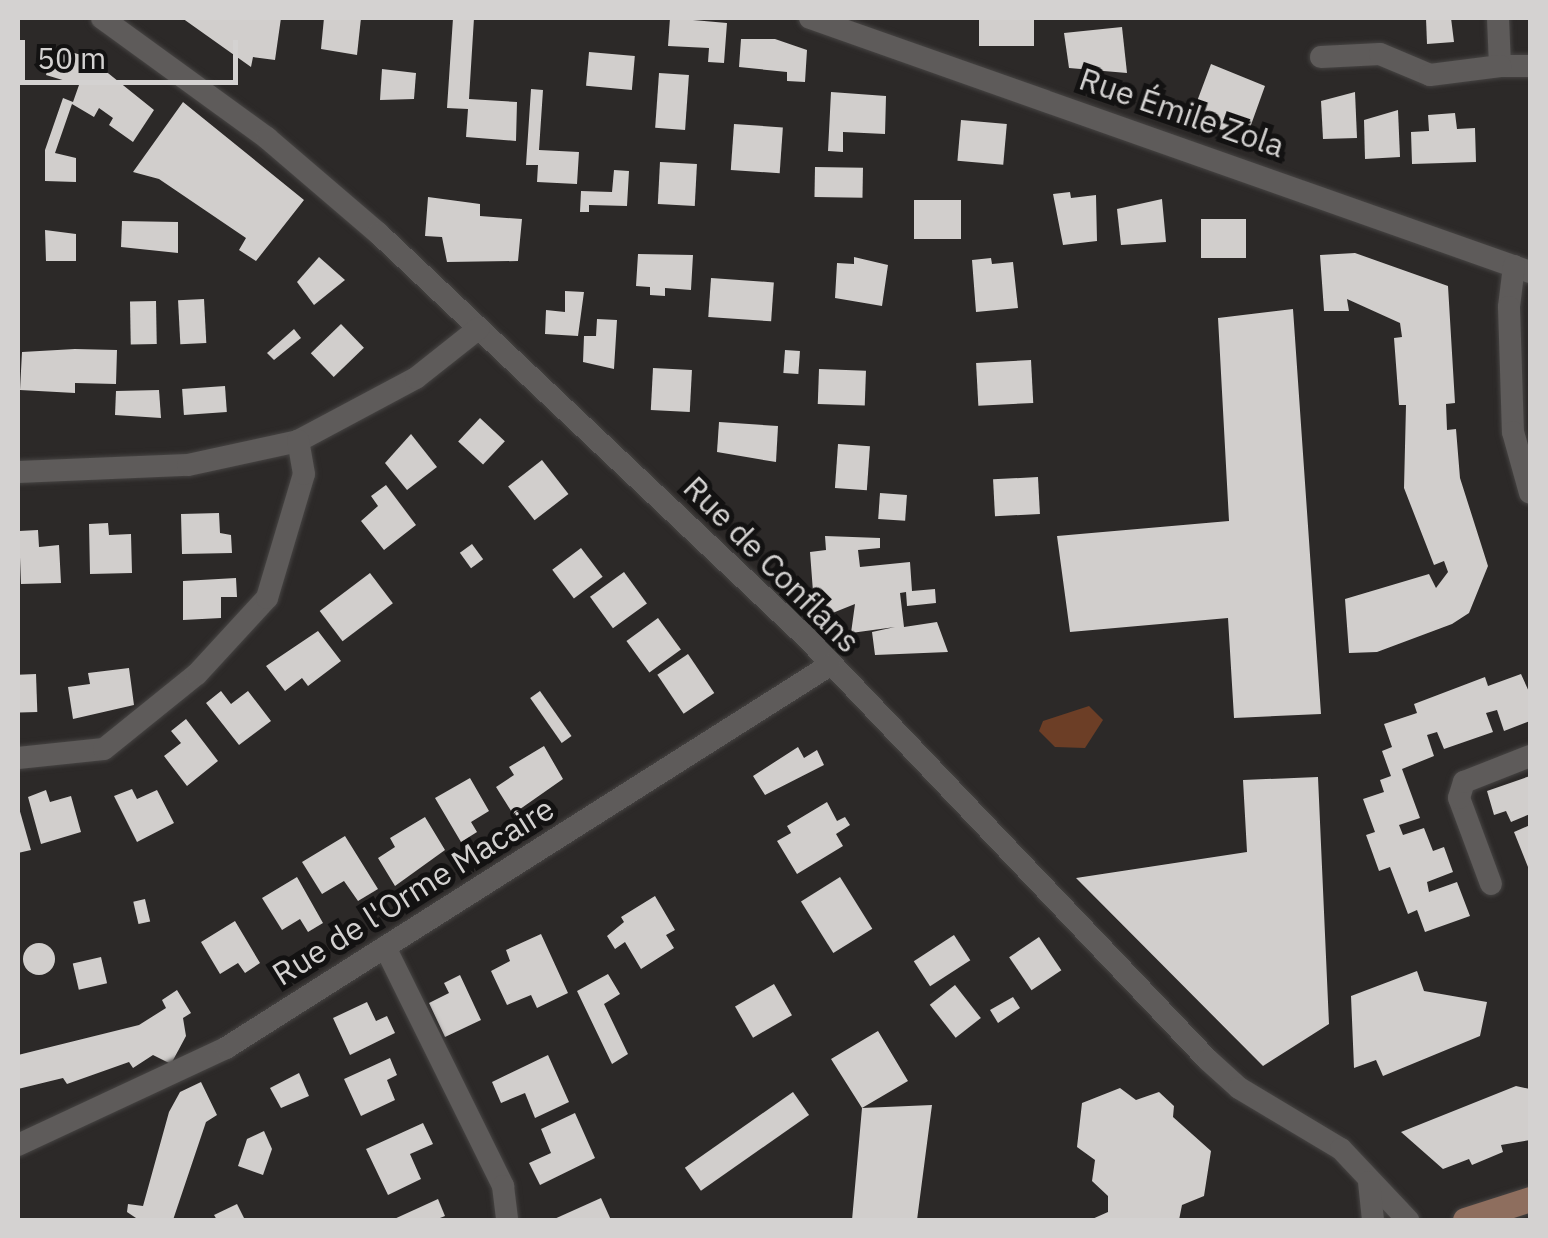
<!DOCTYPE html>
<html>
<head>
<meta charset="utf-8">
<style>
  body { margin:0 }
  #map { position:relative; width:1548px; height:1238px; overflow:hidden; background:#2c2928; font-family:"IBM Plex Sans",sans-serif }
  div>[style] { position:absolute }
  [style*='--x'] { left:calc(var(--x)*1px); top:calc(var(--y)*1px); width:calc(var(--w)*1px); rotate:calc(var(--a)*1deg) }
  .green>* { inset:0; background:#6c3e26 }
  .building>* { inset:0; background:#d1cecc; transform-origin:0 0 }
  .round { border-radius:50% }
  .roads { filter:drop-shadow(0 0 2px #464443) drop-shadow(0 0 2px #464443) }
  .minor>* { height:22px; margin:-11px; padding:0 11px; transform-origin:11px; border-radius:11px; background:#5e5b5a }
  .secondary>* { height:25px; margin:-12.5px; padding:0 12.5px; transform-origin:12.5px; border-radius:12.5px; background:#8e6e5e }
  span { translate:-50% -50%; white-space:nowrap; text-align:center; line-height:1.15; -webkit-text-stroke:10px #131212; paint-order:stroke }
  .street-label { font-size:32px; color:#d4d2d1 }
  .frame { position:absolute; inset:0; border:20px solid #d4d2d1; pointer-events:none }
  .scale { position:absolute; left:20px; top:40px; width:218px; height:45px; box-sizing:border-box; border:5px solid #d4d2d1; border-top:0; padding-left:12px; font-size:30px; line-height:35px; white-space:nowrap; color:#d4d2d1; -webkit-text-stroke:8px #131212; paint-order:stroke }
</style>
</head>
<body>
<div id="map">
  <div class="green">
    <i style="clip-path:polygon(1089px 706px,1103px 720px,1085px 748px,1055px 747px,1039px 731px,1043px 721px)"></i>
  </div>
  <div class="building">
    <i style="clip-path:polygon(182px 18px,281px 18px,275px 60px,253px 57px,251px 67px)"></i>
    <i style="clip-path:polygon(324px 18px,361px 18px,357px 55px,321px 49px)"></i>
    <i style="clip-path:polygon(453px 18px,474px 18px,469px 99px,517px 102px,516px 141px,466px 137px,468px 109px,447px 108px)"></i>
    <i style="clip-path:polygon(670px 18px,727px 23px,724px 63px,708px 62px,709px 48px,668px 46px)"></i>
    <i style="left:979px;top:18px;width:55px;height:28px"></i>
    <i style="clip-path:polygon(1426px 18px,1451px 18px,1454px 42px,1427px 44px)"></i>
    <i style="clip-path:polygon(1122px 27px,1127px 73px,1069px 68px,1064px 33px)"></i>
    <i style="clip-path:polygon(741px 39px,775px 39px,807px 50px,805px 82px,787px 81px,787px 72px,739px 67px)"></i>
    <i style="clip-path:polygon(54px 47px,88px 57px,154px 110px,133px 142px,109px 125px,113px 118px,99px 108px,94px 117px,72px 104px,55px 153px,76px 158px,76px 182px,45px 181px,45px 150px,63px 98px,73px 102px,79px 85px,46px 75px)"></i>
    <i style="left:589px;top:52px;width:46px;height:34px;rotate:5deg"></i>
    <i style="clip-path:polygon(1211px 64px,1265px 86px,1247px 136px,1207px 126px,1210px 119px,1193px 112px)"></i>
    <i style="clip-path:polygon(382px 69px,416px 73px,414px 99px,380px 100px)"></i>
    <i style="left:659px;top:73px;width:30px;height:55px;rotate:4deg"></i>
    <i style="clip-path:polygon(531px 89px,543px 90px,539px 150px,579px 152px,577px 184px,537px 182px,538px 165px,526px 165px)"></i>
    <i style="clip-path:polygon(831px 92px,886px 96px,885px 134px,843px 132px,843px 152px,828px 151px)"></i>
    <i style="clip-path:polygon(1355px 92px,1357px 138px,1323px 139px,1321px 101px)"></i>
    <i style="clip-path:polygon(183px 102px,304px 200px,256px 261px,239px 250px,246px 238px,159px 179px,133px 172px)"></i>
    <i style="clip-path:polygon(1398px 110px,1400px 157px,1365px 159px,1364px 120px)"></i>
    <i style="clip-path:polygon(1455px 113px,1457px 129px,1475px 128px,1476px 162px,1412px 164px,1411px 132px,1429px 131px,1428px 115px)"></i>
    <i style="left:961px;top:120px;width:46px;height:41px;rotate:5deg"></i>
    <i style="left:734px;top:124px;width:49px;height:46px;rotate:4deg"></i>
    <i style="left:660px;top:162px;width:37px;height:42px;rotate:3deg"></i>
    <i style="left:815px;top:167px;width:48px;height:30px;rotate:1deg"></i>
    <i style="clip-path:polygon(614px 170px,629px 171px,627px 206px,589px 205px,589px 212px,580px 212px,581px 191px,612px 192px)"></i>
    <i style="clip-path:polygon(1070px 192px,1071px 198px,1096px 195px,1097px 241px,1063px 245px,1053px 194px)"></i>
    <i style="clip-path:polygon(428px 197px,480px 204px,480px 216px,522px 219px,518px 261px,447px 262px,442px 237px,425px 236px)"></i>
    <i style="clip-path:polygon(1162px 199px,1166px 242px,1121px 245px,1117px 209px)"></i>
    <i style="left:914px;top:200px;width:47px;height:39px"></i>
    <i style="left:1201px;top:219px;width:45px;height:39px"></i>
    <i style="clip-path:polygon(122px 221px,178px 222px,178px 253px,121px 247px)"></i>
    <i style="clip-path:polygon(45px 230px,76px 234px,76px 261px,46px 261px)"></i>
    <i style="clip-path:polygon(1355px 253px,1448px 286px,1455px 403px,1446px 404px,1447px 430px,1456px 429px,1460px 478px,1488px 566px,1469px 613px,1452px 624px,1377px 652px,1349px 653px,1345px 599px,1429px 574px,1436px 588px,1448px 572px,1444px 561px,1434px 565px,1404px 488px,1406px 405px,1399px 405px,1394px 338px,1402px 337px,1400px 323px,1347px 299px,1349px 311px,1324px 311px,1320px 255px)"></i>
    <i style="clip-path:polygon(638px 254px,693px 255px,691px 290px,665px 288px,665px 296px,650px 295px,650px 287px,636px 286px)"></i>
    <i style="clip-path:polygon(319px 257px,345px 280px,314px 305px,297px 282px)"></i>
    <i style="clip-path:polygon(854px 257px,888px 265px,882px 306px,835px 298px,837px 263px,854px 264px)"></i>
    <i style="clip-path:polygon(991px 258px,992px 264px,1013px 262px,1018px 308px,976px 312px,972px 260px)"></i>
    <i style="left:711px;top:278px;width:63px;height:39px;rotate:4deg"></i>
    <i style="clip-path:polygon(565px 291px,584px 292px,578px 336px,545px 334px,546px 310px,565px 312px)"></i>
    <i style="left:204px;top:299px;width:44px;height:26px;rotate:87deg"></i>
    <i style="left:156px;top:301px;width:43px;height:26px;rotate:89deg"></i>
    <i style="clip-path:polygon(1293px 309px,1321px 714px,1234px 718px,1228px 618px,1070px 632px,1057px 536px,1229px 521px,1218px 318px)"></i>
    <i style="clip-path:polygon(597px 319px,617px 320px,614px 369px,583px 362px,584px 336px,596px 336px)"></i>
    <i style="left:341px;top:324px;width:33px;height:42px;rotate:46deg"></i>
    <i style="clip-path:polygon(294px 329px,301px 338px,274px 360px,267px 353px)"></i>
    <i style="clip-path:polygon(75px 349px,117px 350px,116px 384px,75px 383px,75px 393px,20px 390px,22px 352px)"></i>
    <i style="left:785px;top:350px;width:15px;height:23px;rotate:4deg"></i>
    <i style="left:1031px;top:360px;width:43px;height:55px;rotate:87deg"></i>
    <i style="left:653px;top:368px;width:39px;height:42px;rotate:3deg"></i>
    <i style="left:819px;top:369px;width:47px;height:35px;rotate:2deg"></i>
    <i style="left:225px;top:386px;width:26px;height:43px;rotate:86deg"></i>
    <i style="clip-path:polygon(159px 390px,161px 418px,115px 415px,116px 391px)"></i>
    <i style="left:480px;top:418px;width:34px;height:32px;rotate:43deg"></i>
    <i style="clip-path:polygon(719px 422px,778px 426px,776px 462px,717px 452px)"></i>
    <i style="clip-path:polygon(411px 434px,437px 467px,407px 490px,385px 463px)"></i>
    <i style="left:838px;top:444px;width:32px;height:44px;rotate:4deg"></i>
    <i style="left:542px;top:460px;width:43px;height:43px;rotate:52deg"></i>
    <i style="left:1038px;top:477px;width:37px;height:45px;rotate:87deg"></i>
    <i style="clip-path:polygon(386px 485px,416px 525px,384px 550px,361px 521px,378px 506px,371px 496px)"></i>
    <i style="left:880px;top:493px;width:27px;height:26px;rotate:4deg"></i>
    <i style="clip-path:polygon(219px 513px,220px 533px,231px 535px,232px 553px,182px 554px,181px 514px)"></i>
    <i style="clip-path:polygon(108px 523px,109px 535px,131px 534px,132px 573px,90px 574px,89px 524px)"></i>
    <i style="clip-path:polygon(38px 530px,39px 547px,59px 545px,61px 583px,21px 584px,19px 531px)"></i>
    <i style="clip-path:polygon(825px 536px,880px 538px,880px 548px,858px 550px,860px 567px,910px 562px,912px 591px,935px 589px,936px 603px,907px 606px,906px 592px,900px 593px,904px 627px,937px 622px,948px 652px,875px 655px,872px 632px,895px 627px,851px 633px,855px 604px,820px 618px,807px 605px,814px 605px,810px 552px,826px 550px)"></i>
    <i style="left:472px;top:544px;width:19px;height:15px;rotate:54deg"></i>
    <i style="left:581px;top:548px;width:36px;height:36px;rotate:53deg"></i>
    <i style="left:624px;top:572px;width:39px;height:42px;rotate:54deg"></i>
    <i style="left:370px;top:573px;width:38px;height:63px;rotate:53deg"></i>
    <i style="clip-path:polygon(236px 578px,237px 597px,221px 597px,221px 618px,183px 620px,183px 581px)"></i>
    <i style="left:658px;top:618px;width:39px;height:39px;rotate:54deg"></i>
    <i style="clip-path:polygon(318px 631px,341px 661px,308px 686px,302px 678px,285px 691px,266px 666px)"></i>
    <i style="left:688px;top:654px;width:47px;height:37px;rotate:56deg"></i>
    <i style="clip-path:polygon(129px 668px,134px 705px,73px 719px,68px 687px,90px 684px,88px 673px)"></i>
    <i style="left:36px;top:674px;width:38px;height:18px;rotate:88deg"></i>
    <i style="clip-path:polygon(1521px 674px,1530px 694px,1530px 721px,1504px 731px,1497px 710px,1486px 713px,1493px 732px,1444px 749px,1437px 732px,1427px 735px,1434px 756px,1402px 769px,1420px 818px,1399px 825px,1403px 835px,1424px 828px,1433px 851px,1444px 847px,1453px 872px,1427px 882px,1429px 892px,1457px 882px,1470px 916px,1425px 932px,1417px 910px,1408px 914px,1390px 867px,1379px 871px,1366px 835px,1375px 832px,1363px 799px,1384px 792px,1380px 780px,1391px 776px,1382px 751px,1392px 747px,1384px 724px,1417px 713px,1414px 704px,1485px 677px,1488px 686px)"></i>
    <i style="clip-path:polygon(221px 691px,231px 704px,248px 691px,271px 721px,239px 745px,206px 703px)"></i>
    <i style="left:540px;top:691px;width:55px;height:12px;rotate:55deg"></i>
    <i style="clip-path:polygon(186px 719px,218px 761px,187px 786px,164px 756px,181px 743px,171px 731px)"></i>
    <i style="clip-path:polygon(544px 746px,563px 779px,513px 814px,496px 787px,514px 775px,509px 767px)"></i>
    <i style="clip-path:polygon(798px 747px,804px 758px,817px 750px,824px 765px,765px 795px,753px 776px)"></i>
    <i style="clip-path:polygon(1530px 776px,1530px 814px,1511px 822px,1506px 811px,1494px 815px,1487px 791px)"></i>
    <i style="clip-path:polygon(1318px 777px,1329px 1024px,1263px 1066px,1076px 878px,1247px 852px,1243px 780px)"></i>
    <i style="clip-path:polygon(470px 778px,489px 811px,471px 822px,477px 832px,461px 842px,435px 798px)"></i>
    <i style="clip-path:polygon(132px 789px,137px 799px,157px 790px,174px 823px,137px 842px,114px 796px)"></i>
    <i style="clip-path:polygon(46px 790px,50px 802px,71px 796px,81px 832px,41px 844px,28px 797px)"></i>
    <i style="clip-path:polygon(827px 802px,837px 821px,845px 817px,850px 825px,836px 834px,843px 846px,797px 874px,777px 841px,791px 833px,787px 826px)"></i>
    <i style="clip-path:polygon(19px 808px,31px 850px,18px 853px,18px 808px)"></i>
    <i style="clip-path:polygon(425px 817px,445px 850px,395px 886px,378px 858px,395px 847px,390px 838px)"></i>
    <i style="clip-path:polygon(1530px 825px,1530px 872px,1514px 832px)"></i>
    <i style="clip-path:polygon(345px 836px,378px 889px,358px 901px,344px 881px,322px 894px,302px 862px)"></i>
    <i style="clip-path:polygon(297px 877px,323px 923px,308px 932px,300px 919px,282px 930px,262px 898px)"></i>
    <i style="left:840px;top:877px;width:61px;height:46px;rotate:58deg"></i>
    <i style="clip-path:polygon(655px 896px,675px 930px,666px 935px,674px 948px,641px 969px,625px 942px,615px 949px,607px 936px,624px 922px,621px 917px)"></i>
    <i style="left:145px;top:899px;width:23px;height:12px;rotate:77deg"></i>
    <i style="clip-path:polygon(235px 921px,260px 963px,245px 973px,238px 963px,220px 974px,201px 942px)"></i>
    <i style="clip-path:polygon(541px 934px,568px 993px,537px 1008px,531px 995px,507px 1005px,491px 971px,510px 961px,506px 950px)"></i>
    <i style="left:954px;top:935px;width:30px;height:48px;rotate:57deg"></i>
    <i style="left:1039px;top:937px;width:40px;height:36px;rotate:56deg"></i>
    <i class="round" style="left:23px;top:943px;width:32px;height:32px"></i>
    <i style="left:101px;top:957px;width:27px;height:29px;rotate:77deg"></i>
    <i style="clip-path:polygon(1417px 971px,1424px 991px,1487px 1002px,1480px 1036px,1383px 1076px,1376px 1060px,1354px 1068px,1351px 996px)"></i>
    <i style="clip-path:polygon(608px 974px,620px 994px,604px 1004px,628px 1054px,612px 1064px,577px 991px)"></i>
    <i style="clip-path:polygon(460px 975px,481px 1020px,445px 1037px,429px 1003px,449px 993px,444px 983px)"></i>
    <i style="left:774px;top:984px;width:36px;height:45px;rotate:60deg"></i>
    <i style="left:955px;top:985px;width:42px;height:32px;rotate:52deg"></i>
    <i style="clip-path:polygon(177px 990px,191px 1013px,183px 1018px,186px 1036px,171px 1064px,153px 1055px,133px 1068px,129px 1062px,67px 1084px,63px 1078px,18px 1089px,18px 1055px,139px 1025px,166px 1008px,162px 1000px)"></i>
    <i style="clip-path:polygon(1013px 997px,1020px 1008px,998px 1023px,990px 1010px)"></i>
    <i style="clip-path:polygon(367px 1002px,376px 1021px,387px 1016px,395px 1033px,350px 1055px,333px 1018px)"></i>
    <i style="clip-path:polygon(878px 1031px,908px 1081px,862px 1108px,932px 1105px,917px 1220px,852px 1220px,862px 1108px,831px 1059px)"></i>
    <i style="clip-path:polygon(548px 1055px,569px 1102px,535px 1118px,525px 1093px,501px 1103px,492px 1082px)"></i>
    <i style="clip-path:polygon(390px 1058px,397px 1075px,387px 1080px,395px 1100px,361px 1116px,344px 1079px)"></i>
    <i style="clip-path:polygon(299px 1073px,309px 1096px,281px 1108px,270px 1088px)"></i>
    <i style="clip-path:polygon(201px 1082px,217px 1115px,206px 1122px,173px 1220px,139px 1220px,127px 1212px,128px 1204px,143px 1206px,169px 1112px,180px 1092px)"></i>
    <i style="clip-path:polygon(1516px 1086px,1530px 1089px,1530px 1140px,1501px 1145px,1503px 1152px,1472px 1165px,1469px 1159px,1443px 1169px,1401px 1132px)"></i>
    <i style="clip-path:polygon(1120px 1088px,1136px 1100px,1159px 1092px,1174px 1106px,1173px 1117px,1211px 1151px,1204px 1196px,1182px 1205px,1179px 1220px,1090px 1220px,1108px 1212px,1108px 1196px,1092px 1181px,1095px 1160px,1077px 1147px,1082px 1103px)"></i>
    <i style="left:793px;top:1092px;width:28px;height:132px;rotate:55deg"></i>
    <i style="clip-path:polygon(575px 1113px,595px 1158px,540px 1185px,529px 1163px,551px 1153px,541px 1129px)"></i>
    <i style="clip-path:polygon(423px 1123px,433px 1144px,410px 1154px,421px 1179px,388px 1195px,366px 1149px)"></i>
    <i style="clip-path:polygon(264px 1131px,272px 1149px,263px 1175px,238px 1166px,247px 1139px)"></i>
    <i style="clip-path:polygon(601px 1198px,611px 1220px,552px 1220px)"></i>
    <i style="clip-path:polygon(438px 1199px,445px 1216px,435px 1220px,392px 1220px)"></i>
    <i style="clip-path:polygon(237px 1204px,245px 1220px,217px 1220px,214px 1215px)"></i>
  </div>
  <div class="roads">
    <div class="minor">
      <i style="--x:102;--y:18;--w:204;--a:36"></i>
      <i style="--x:267;--y:138;--w:146;--a:40.6"></i>
      <i style="--x:378;--y:233;--w:590;--a:43.35"></i>
      <i style="--x:807;--y:638;--w:582;--a:46.46"></i>
      <i style="--x:1208;--y:1060;--w:42;--a:42.1"></i>
      <i style="--x:1239;--y:1088;--w:119;--a:30.9"></i>
      <i style="--x:1341;--y:1149;--w:98;--a:46.7"></i>
      <i style="--x:810;--y:18;--w:763;--a:19.43"></i>
      <i style="--x:1498;--y:18;--w:48;--a:87.6"></i>
      <i style="--x:1500;--y:66;--w:30;--a:0"></i>
      <i style="--x:1321;--y:57;--w:59;--a:-2.9"></i>
      <i style="--x:1380;--y:54;--w:54;--a:22.8"></i>
      <i style="--x:1430;--y:75;--w:71;--a:-7.3"></i>
      <i style="--x:1514;--y:266;--w:41;--a:97"></i>
      <i style="--x:1509;--y:307;--w:125;--a:88.2"></i>
      <i style="--x:1513;--y:432;--w:63;--a:74.4"></i>
      <i style="--x:18;--y:472;--w:170;--a:-2.4"></i>
      <i style="--x:188;--y:465;--w:113;--a:-12.3"></i>
      <i style="--x:298;--y:441;--w:134;--a:-28.1"></i>
      <i style="--x:416;--y:378;--w:80;--a:-38.4"></i>
      <i style="--x:18;--y:758;--w:86;--a:-6"></i>
      <i style="--x:104;--y:749;--w:119;--a:-38.9"></i>
      <i style="--x:197;--y:674;--w:103;--a:-47.4"></i>
      <i style="--x:267;--y:598;--w:129;--a:-73.4"></i>
      <i style="--x:304;--y:474;--w:34;--a:-100"></i>
      <i style="--x:1491;--y:884;--w:92;--a:-110.4"></i>
      <i style="--x:1459;--y:798;--w:17;--a:-73"></i>
      <i style="--x:1464;--y:782;--w:71;--a:-21.5"></i>
      <i style="--x:385;--y:947;--w:267;--a:63.7"></i>
      <i style="--x:503;--y:1186;--w:34;--a:83"></i>
      <i style="--x:18;--y:1145;--w:230;--a:-25"></i>
      <i style="--x:226;--y:1048;--w:715;--a:-32.38"></i>
      <i style="--x:1369;--y:1182;--w:38;--a:84"></i>
    </div>
    <div class="secondary">
      <i style="--x:1465;--y:1220;--w:68;--a:-17.9"></i>
    </div>
  </div>
  <div class="street-label">
    <span style="left:1182px;top:112px;rotate:19deg">Rue Émile Zola</span>
    <span style="left:772px;top:564px;rotate:45deg">Rue de Conflans</span>
    <span style="left:413px;top:891px;rotate:-32deg">Rue de l'Orme Macaire</span>
  </div>
  <div class="frame"></div>
  <div class="scale">50 m</div>
</div>
</body>
</html>
